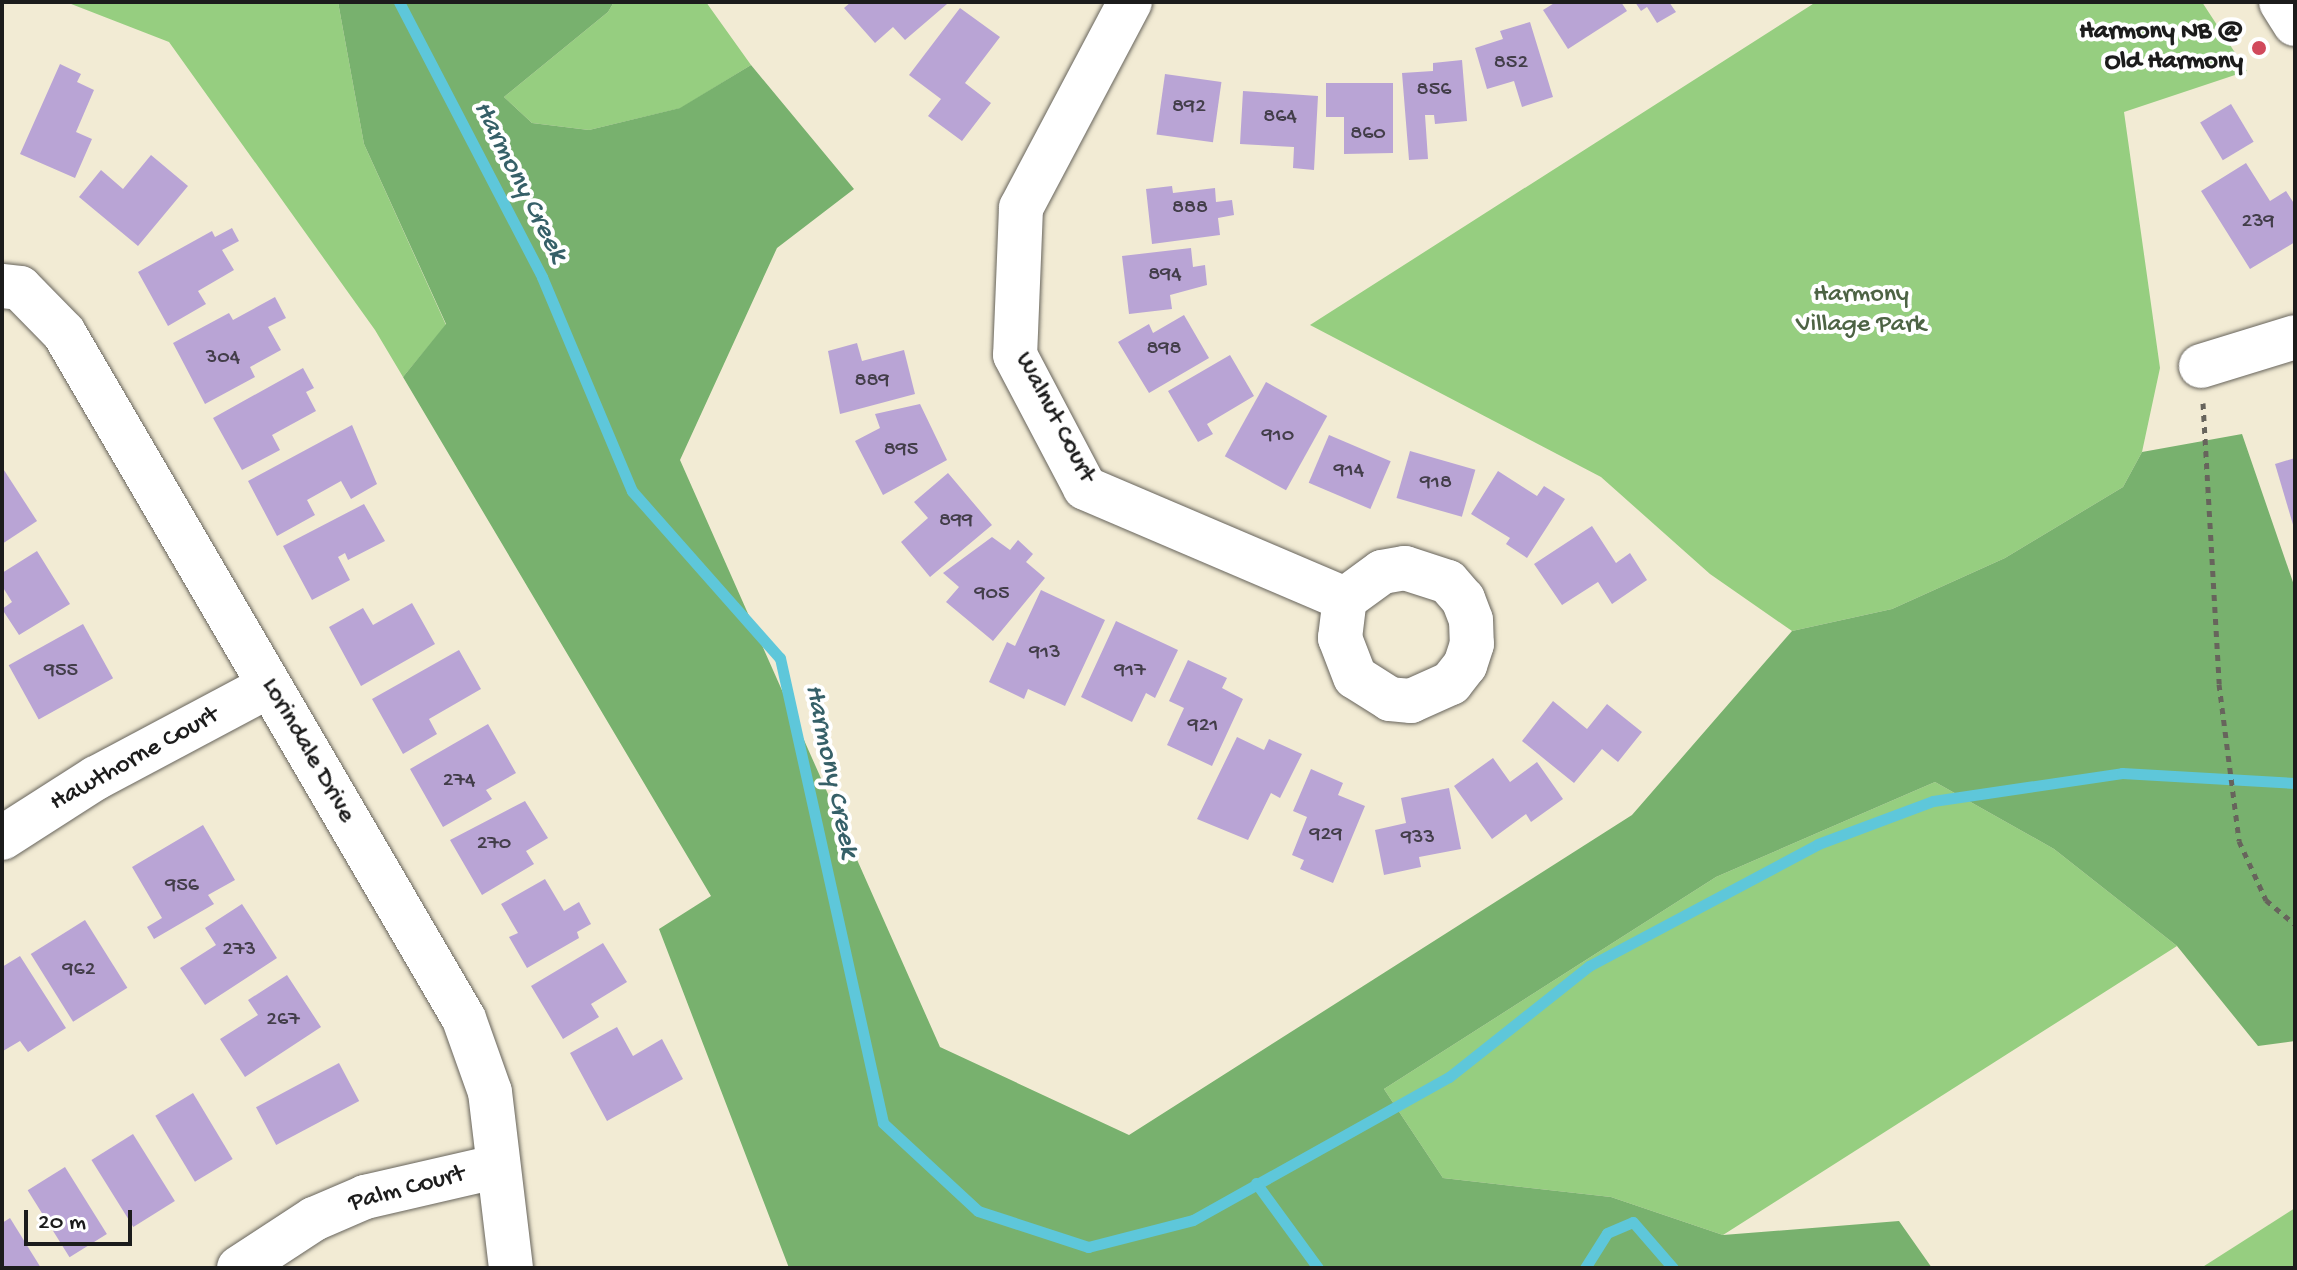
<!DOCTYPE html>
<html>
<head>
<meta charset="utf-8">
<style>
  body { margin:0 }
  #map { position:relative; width:2297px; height:1270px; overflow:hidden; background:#f2ebd4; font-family:"Gochi Hand",sans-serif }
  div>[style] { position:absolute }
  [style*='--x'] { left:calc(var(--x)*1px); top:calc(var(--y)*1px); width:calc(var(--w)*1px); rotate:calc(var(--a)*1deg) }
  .green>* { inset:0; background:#96ce80 }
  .forest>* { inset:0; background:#78b16e }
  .stream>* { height:11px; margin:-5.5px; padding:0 5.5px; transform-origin:5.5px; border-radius:5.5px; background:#5ec7da }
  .building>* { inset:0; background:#b9a4d5; transform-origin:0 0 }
  .path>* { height:5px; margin-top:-2.5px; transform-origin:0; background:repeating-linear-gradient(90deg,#67645c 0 6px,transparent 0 12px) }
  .roads { filter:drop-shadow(0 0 2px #67645c) drop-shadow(0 0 2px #67645c) }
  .minor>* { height:44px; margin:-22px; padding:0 22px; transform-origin:22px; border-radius:22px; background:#fff }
  .major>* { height:44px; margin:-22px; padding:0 22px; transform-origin:22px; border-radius:22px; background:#fff }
  .dots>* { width:22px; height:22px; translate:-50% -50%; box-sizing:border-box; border:4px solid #fff; border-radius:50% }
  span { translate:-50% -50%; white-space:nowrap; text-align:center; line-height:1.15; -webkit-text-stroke:8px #fff; paint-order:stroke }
  .number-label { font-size:22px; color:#433e4a }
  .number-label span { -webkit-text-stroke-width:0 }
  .poi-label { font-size:26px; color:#1c1c1c; font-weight:700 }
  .right { translate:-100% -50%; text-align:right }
  .park-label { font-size:26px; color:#4d6344 }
  .street-label { font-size:26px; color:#1c1c1c }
  .water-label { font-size:28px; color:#366068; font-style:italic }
  .frame { position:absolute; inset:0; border:4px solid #1c1c1c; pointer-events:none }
  .scale { position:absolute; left:24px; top:1210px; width:108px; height:36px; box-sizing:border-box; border:4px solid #1c1c1c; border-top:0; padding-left:10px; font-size:24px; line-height:28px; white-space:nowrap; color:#1c1c1c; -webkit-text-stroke:6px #fff; paint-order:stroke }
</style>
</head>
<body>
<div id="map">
  <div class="green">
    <i style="clip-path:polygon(66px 2px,338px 2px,364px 144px,446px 325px,403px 377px,375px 330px,169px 42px)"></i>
    <i style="clip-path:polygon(614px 2px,706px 2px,751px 65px,681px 108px,589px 130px,532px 123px,504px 97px,608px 12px)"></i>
    <i style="clip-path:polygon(1816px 2px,2202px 2px,2247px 71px,2124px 112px,2160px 368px,2142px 452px,2123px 487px,2005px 558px,1892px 609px,1792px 631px,1710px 574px,1601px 477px,1310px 325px)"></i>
    <i style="clip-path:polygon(1935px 782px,2054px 849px,2177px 946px,1723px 1235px,1611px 1197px,1443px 1178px,1384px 1089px,1716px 877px)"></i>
    <i style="clip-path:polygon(2295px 1208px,2295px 1268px,2201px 1268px)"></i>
  </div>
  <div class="forest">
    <i style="clip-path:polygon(338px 2px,614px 2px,608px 12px,504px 97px,532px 123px,589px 130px,680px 108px,751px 65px,854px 189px,777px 248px,680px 460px,940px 1047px,1129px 1135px,1632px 815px,1792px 631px,1892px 609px,2005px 558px,2123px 487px,2142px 452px,2242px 434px,2295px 588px,2295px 1041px,2258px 1046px,2177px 946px,2054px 849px,1935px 782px,1716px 877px,1384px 1089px,1443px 1178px,1611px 1197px,1723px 1235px,1899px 1221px,1932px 1268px,789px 1268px,659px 929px,711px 896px,403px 377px,446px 324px,364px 144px)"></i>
  </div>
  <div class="stream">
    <i style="--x:399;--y:2;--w:310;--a:62.5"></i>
    <i style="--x:542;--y:277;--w:232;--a:67.2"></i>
    <i style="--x:632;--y:491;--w:223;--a:48.5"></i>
    <i style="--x:780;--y:658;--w:476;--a:77.5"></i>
    <i style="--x:883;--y:1123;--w:129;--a:42.8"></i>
    <i style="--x:978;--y:1211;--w:116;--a:18.1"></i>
    <i style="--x:1088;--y:1247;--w:108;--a:-14.4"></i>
    <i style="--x:1193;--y:1220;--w:293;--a:-29.2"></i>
    <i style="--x:1449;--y:1077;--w:179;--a:-38.4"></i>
    <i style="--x:1589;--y:966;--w:259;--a:-28"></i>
    <i style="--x:1818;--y:844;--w:123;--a:-20.5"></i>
    <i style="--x:1933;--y:801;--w:191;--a:-8.4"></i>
    <i style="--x:2122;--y:773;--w:173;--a:3.3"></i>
    <i style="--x:1256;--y:1183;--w:105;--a:53.9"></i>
    <i style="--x:1585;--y:1268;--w:41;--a:-57.8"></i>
    <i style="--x:1607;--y:1233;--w:28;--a:-23"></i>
    <i style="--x:1633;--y:1222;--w:61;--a:49"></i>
  </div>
  <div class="building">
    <i style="clip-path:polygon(851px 2px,945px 2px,947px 4px,905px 40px,893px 27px,875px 43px,844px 8px)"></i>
    <i style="clip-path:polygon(1556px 2px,1621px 2px,1627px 11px,1568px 49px,1543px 10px)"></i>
    <i style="clip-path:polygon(1635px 2px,1669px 2px,1676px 12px,1657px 23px,1647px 7px,1641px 11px)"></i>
    <i style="clip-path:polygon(960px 8px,1000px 37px,965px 83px,991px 103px,962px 141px,928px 116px,941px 99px,909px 75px)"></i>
    <i style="clip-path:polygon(1530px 22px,1553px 97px,1522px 107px,1514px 81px,1487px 89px,1475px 48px,1503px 39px,1500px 31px)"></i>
    <i style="clip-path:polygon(1462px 60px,1467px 121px,1435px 124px,1434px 115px,1425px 115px,1428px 159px,1409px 160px,1402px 73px,1433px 71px,1433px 63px)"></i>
    <i style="clip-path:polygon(60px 64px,81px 74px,77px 82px,94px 90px,76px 132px,92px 139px,75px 178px,20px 154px)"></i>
    <i style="left:1165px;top:74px;width:57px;height:61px;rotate:8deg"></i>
    <i style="clip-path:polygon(1326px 83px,1393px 83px,1393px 153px,1344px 154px,1344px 117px,1326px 117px)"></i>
    <i style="clip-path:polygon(1243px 91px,1318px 96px,1314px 170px,1293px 168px,1294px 147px,1240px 144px)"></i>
    <i style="left:2231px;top:104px;width:44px;height:36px;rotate:59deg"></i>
    <i style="clip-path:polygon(151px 155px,188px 186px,138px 246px,79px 197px,101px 170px,123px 189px)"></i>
    <i style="clip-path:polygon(2246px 163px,2270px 201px,2286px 191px,2295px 205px,2295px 242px,2250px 269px,2201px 191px)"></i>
    <i style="clip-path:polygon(1172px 186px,1173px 193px,1215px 188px,1216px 202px,1232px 200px,1234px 215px,1218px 218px,1220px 235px,1152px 244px,1146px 189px)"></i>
    <i style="clip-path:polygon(232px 228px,239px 241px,222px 250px,234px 270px,198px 291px,206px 304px,168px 326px,138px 272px,212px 231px,215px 237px)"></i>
    <i style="clip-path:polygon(1191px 248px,1193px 267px,1205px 265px,1207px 285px,1170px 295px,1172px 309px,1129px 314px,1122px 256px)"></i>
    <i style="clip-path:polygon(275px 297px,286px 318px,268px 327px,281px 350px,250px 367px,255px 377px,205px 404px,173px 343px,229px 313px,233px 320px)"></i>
    <i style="clip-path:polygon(1184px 315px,1209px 358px,1149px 393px,1118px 342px,1149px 324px,1153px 333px)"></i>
    <i style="clip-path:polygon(857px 343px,862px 361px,904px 350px,915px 394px,840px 414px,828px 351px)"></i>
    <i style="clip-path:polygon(1230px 355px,1254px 396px,1207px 424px,1213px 434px,1198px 442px,1168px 391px)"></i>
    <i style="clip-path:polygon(303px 368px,314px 388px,306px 392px,316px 411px,272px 435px,280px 450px,242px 470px,213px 418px)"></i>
    <i style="left:1266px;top:382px;width:70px;height:85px;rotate:29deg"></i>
    <i style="clip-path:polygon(920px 404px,947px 460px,883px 495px,855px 441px,880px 428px,875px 414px)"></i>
    <i style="clip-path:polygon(352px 425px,377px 484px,351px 499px,341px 481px,307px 500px,315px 515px,277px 536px,248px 481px)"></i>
    <i style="left:1329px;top:435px;width:67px;height:52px;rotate:23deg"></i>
    <i style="left:1410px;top:451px;width:68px;height:49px;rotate:16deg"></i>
    <i style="clip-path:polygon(2295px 458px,2295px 528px,2294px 528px,2275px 464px)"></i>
    <i style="clip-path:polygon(2px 467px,37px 521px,2px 544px)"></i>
    <i style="clip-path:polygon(1498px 471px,1537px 496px,1544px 486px,1565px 499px,1527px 558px,1506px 544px,1510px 538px,1471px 514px)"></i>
    <i style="clip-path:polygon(948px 473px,992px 525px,930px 577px,901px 542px,928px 518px,914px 502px)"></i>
    <i style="clip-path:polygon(364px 504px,385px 541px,348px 560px,345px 553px,338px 557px,350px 580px,312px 600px,283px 546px)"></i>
    <i style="clip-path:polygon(1592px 526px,1616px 563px,1630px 553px,1647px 580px,1612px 604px,1598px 582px,1562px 605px,1534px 564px)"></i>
    <i style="clip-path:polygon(992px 537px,1010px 550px,1018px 540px,1033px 554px,1026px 562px,1045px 578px,993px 641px,946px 602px,959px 587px,943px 573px)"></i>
    <i style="clip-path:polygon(37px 551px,70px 604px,19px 635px,2px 609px,12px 602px,2px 586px,2px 573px)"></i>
    <i style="clip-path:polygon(1041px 590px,1105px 620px,1065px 706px,1028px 689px,1024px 699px,989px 682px,1007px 642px,1015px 646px)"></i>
    <i style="clip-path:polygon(412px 603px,435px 644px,361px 686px,329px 627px,363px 608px,373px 625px)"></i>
    <i style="clip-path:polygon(1116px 621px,1178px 650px,1155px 698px,1146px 693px,1132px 722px,1081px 697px)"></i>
    <i style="left:83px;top:624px;width:62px;height:85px;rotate:61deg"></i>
    <i style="clip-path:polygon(459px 650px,481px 689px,429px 719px,437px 734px,403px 754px,372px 699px)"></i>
    <i style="clip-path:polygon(1188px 660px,1227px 678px,1222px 688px,1243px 699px,1212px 766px,1167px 745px,1184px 708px,1169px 701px)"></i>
    <i style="clip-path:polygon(1553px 701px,1587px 729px,1607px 704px,1642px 732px,1618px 762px,1602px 749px,1574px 783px,1522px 741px)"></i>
    <i style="clip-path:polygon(488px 724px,516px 773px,486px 790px,492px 799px,443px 827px,410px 769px)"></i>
    <i style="clip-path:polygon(1237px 737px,1264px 750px,1269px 739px,1302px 754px,1280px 798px,1271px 793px,1248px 840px,1197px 819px)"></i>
    <i style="clip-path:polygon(1493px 758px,1510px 782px,1537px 762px,1563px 799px,1531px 822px,1526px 814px,1492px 839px,1454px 786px)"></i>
    <i style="clip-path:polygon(1311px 769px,1343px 783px,1338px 795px,1365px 806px,1333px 883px,1300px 869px,1304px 860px,1292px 855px,1307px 817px,1293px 811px)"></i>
    <i style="clip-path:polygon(1449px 788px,1461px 849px,1419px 857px,1421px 867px,1384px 875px,1375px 830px,1406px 823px,1401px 798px)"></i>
    <i style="clip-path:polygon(525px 801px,548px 838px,526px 851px,534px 864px,482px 895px,450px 840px)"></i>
    <i style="clip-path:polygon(203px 825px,235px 880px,208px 895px,214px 904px,154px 939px,147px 927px,162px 918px,132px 867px)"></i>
    <i style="clip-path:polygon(545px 879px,564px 911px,579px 902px,591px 924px,577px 932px,579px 938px,527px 968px,509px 937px,518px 933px,501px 904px)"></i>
    <i style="clip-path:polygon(242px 904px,277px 958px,205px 1005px,180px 968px,216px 945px,205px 928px)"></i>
    <i style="left:85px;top:920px;width:80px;height:64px;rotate:58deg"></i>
    <i style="clip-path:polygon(603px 943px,627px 982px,591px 1004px,599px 1017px,563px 1039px,531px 986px)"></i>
    <i style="clip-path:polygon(20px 956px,66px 1028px,28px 1052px,20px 1041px,3px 1051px,2px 967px)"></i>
    <i style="clip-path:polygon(287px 975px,321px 1027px,245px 1077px,220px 1039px,258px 1015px,248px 1000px)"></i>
    <i style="clip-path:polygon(617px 1027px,633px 1056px,662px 1039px,683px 1079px,607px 1121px,570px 1053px)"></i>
    <i style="left:339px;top:1063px;width:43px;height:94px;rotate:62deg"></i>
    <i style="left:193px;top:1093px;width:77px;height:44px;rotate:59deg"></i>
    <i style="left:133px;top:1134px;width:79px;height:49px;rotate:58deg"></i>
    <i style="left:65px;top:1167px;width:79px;height:44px;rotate:58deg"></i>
    <i style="clip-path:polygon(10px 1218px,41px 1268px,2px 1268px,2px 1223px)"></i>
  </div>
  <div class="path">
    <i style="--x:2203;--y:403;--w:281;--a:86.7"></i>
    <i style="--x:2219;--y:684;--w:158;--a:82.7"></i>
    <i style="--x:2239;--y:841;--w:65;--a:65.4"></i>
    <i style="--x:2266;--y:900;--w:38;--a:40"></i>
  </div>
  <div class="roads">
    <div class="minor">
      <i style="--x:1130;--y:2;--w:233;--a:117.9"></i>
      <i style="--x:1021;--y:208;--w:147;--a:92.3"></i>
      <i style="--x:1015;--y:355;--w:150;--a:62.2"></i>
      <i style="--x:1085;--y:488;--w:283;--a:23.1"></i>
      <i style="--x:2;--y:286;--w:18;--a:6"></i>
      <i style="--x:20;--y:288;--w:63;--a:45.6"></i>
      <i style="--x:64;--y:333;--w:794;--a:59.75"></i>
      <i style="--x:464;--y:1019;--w:77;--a:70.4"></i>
      <i style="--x:490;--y:1092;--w:177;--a:83.2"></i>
      <i style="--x:2201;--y:366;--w:98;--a:-17.1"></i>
      <i style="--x:1405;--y:568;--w:45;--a:18"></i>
      <i style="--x:1448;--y:582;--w:23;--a:49"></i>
      <i style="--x:1463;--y:599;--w:22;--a:69"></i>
      <i style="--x:1471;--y:620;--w:24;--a:88"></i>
      <i style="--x:1472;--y:644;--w:22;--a:108"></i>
      <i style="--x:1465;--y:665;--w:23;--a:128"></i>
      <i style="--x:1451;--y:683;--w:44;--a:155.8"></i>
      <i style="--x:1411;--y:701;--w:21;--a:-175"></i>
      <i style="--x:1390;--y:699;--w:41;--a:-147.8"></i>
      <i style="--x:1355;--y:677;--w:42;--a:-111"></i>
      <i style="--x:1340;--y:638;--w:39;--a:-83"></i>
      <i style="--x:1345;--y:599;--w:46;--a:-36.1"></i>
      <i style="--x:1382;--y:572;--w:23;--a:-10"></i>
      <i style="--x:2;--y:838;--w:112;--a:-32.6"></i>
      <i style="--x:96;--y:778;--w:196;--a:-28"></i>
      <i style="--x:239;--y:1268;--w:90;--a:-33.2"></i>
      <i style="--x:314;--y:1219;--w:56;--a:-23.3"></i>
      <i style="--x:365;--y:1197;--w:133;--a:-13"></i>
    </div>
    <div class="major">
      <i style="--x:2281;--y:2;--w:26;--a:58"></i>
    </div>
  </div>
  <div class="dots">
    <i style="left:2259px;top:48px;background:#d1495b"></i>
  </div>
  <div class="number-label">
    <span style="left:1511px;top:64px">852</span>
    <span style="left:1434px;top:91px">856</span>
    <span style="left:1189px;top:108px">892</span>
    <span style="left:1280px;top:118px">864</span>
    <span style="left:1368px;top:135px">860</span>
    <span style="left:1190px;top:209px">888</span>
    <span style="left:2258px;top:223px">239</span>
    <span style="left:1165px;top:276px">894</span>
    <span style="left:1164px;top:350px">898</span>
    <span style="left:223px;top:359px">304</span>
    <span style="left:872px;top:382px">889</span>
    <span style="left:1278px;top:437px">910</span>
    <span style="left:901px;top:451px">895</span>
    <span style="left:1349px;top:472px">914</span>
    <span style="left:1436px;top:484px">918</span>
    <span style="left:956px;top:522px">899</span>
    <span style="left:992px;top:595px">905</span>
    <span style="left:1045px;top:654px">913</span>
    <span style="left:61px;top:672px">955</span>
    <span style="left:1130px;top:672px">917</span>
    <span style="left:1203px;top:727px">921</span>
    <span style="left:459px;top:782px">274</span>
    <span style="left:1326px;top:836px">929</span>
    <span style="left:1418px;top:839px">933</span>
    <span style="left:494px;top:845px">270</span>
    <span style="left:182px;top:887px">956</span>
    <span style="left:239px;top:951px">273</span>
    <span style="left:79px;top:971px">962</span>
    <span style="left:283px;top:1021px">267</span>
  </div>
  <div class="poi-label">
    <span class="right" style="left:2243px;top:48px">Harmony NB @<br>Old Harmony</span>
  </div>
  <div class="park-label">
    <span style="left:1861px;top:311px">Harmony<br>Village Park</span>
  </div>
  <div class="street-label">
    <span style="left:1054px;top:418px;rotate:62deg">Walnut Court</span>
    <span style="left:307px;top:751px;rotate:60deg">Lorindale Drive</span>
    <span style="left:135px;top:760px;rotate:-29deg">Hawthorne Court</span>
    <span style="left:407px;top:1190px;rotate:-15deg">Palm Court</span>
  </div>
  <div class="water-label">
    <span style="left:519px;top:182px;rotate:63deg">Harmony Creek</span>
    <span style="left:830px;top:771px;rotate:78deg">Harmony Creek</span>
  </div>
  <div class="frame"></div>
  <div class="scale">20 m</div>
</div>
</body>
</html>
